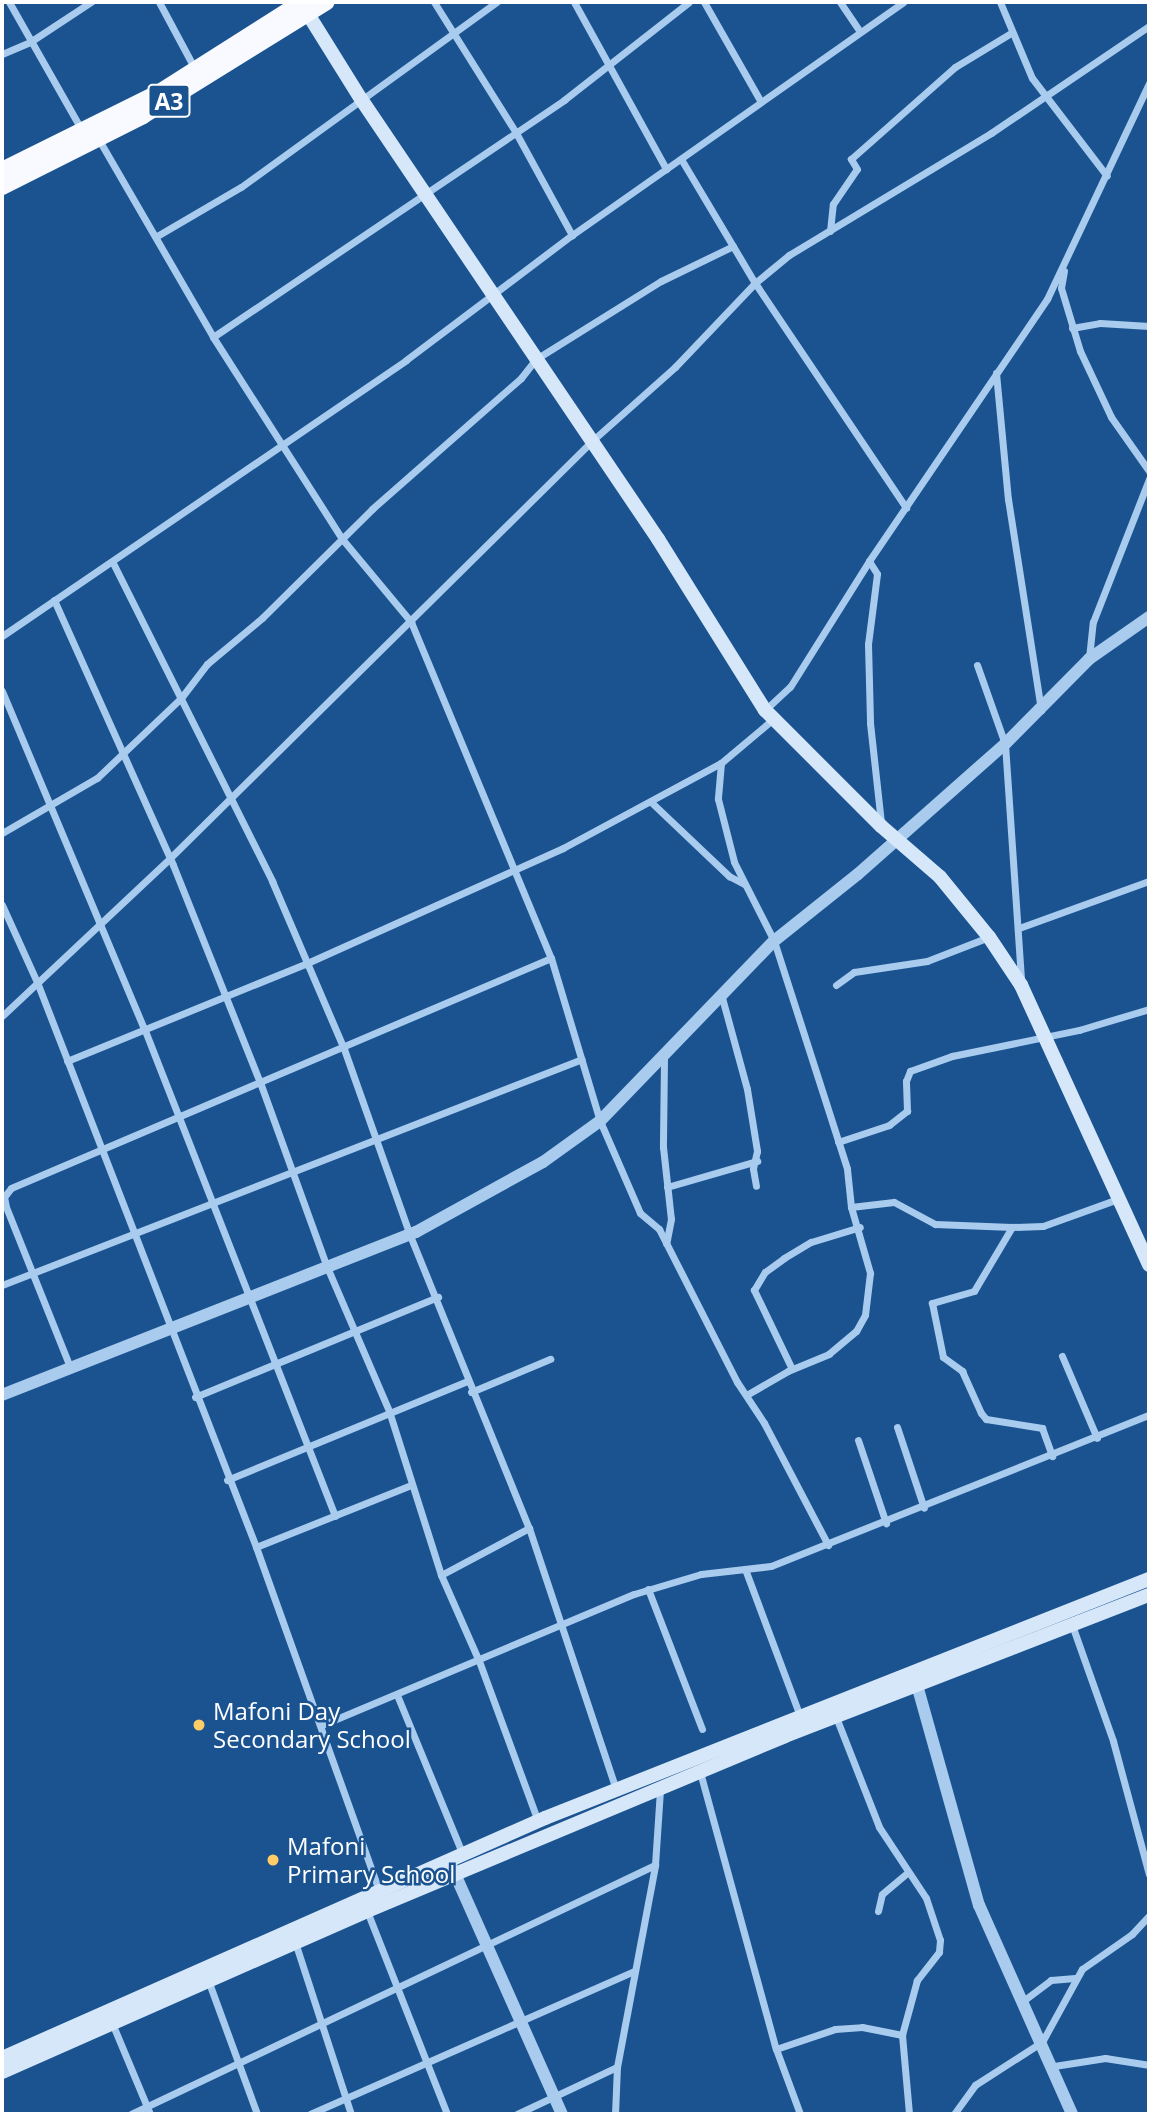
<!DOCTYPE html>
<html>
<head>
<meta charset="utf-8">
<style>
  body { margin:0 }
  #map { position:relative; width:1151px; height:2116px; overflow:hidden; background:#1a5390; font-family:"Open Sans",sans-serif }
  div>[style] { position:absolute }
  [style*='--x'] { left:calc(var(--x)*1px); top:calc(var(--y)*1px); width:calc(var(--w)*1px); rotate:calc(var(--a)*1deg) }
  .minor>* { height:7px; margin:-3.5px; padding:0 3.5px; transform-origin:3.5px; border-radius:3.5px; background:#a8cbee }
  .tertiary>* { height:12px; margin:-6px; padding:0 6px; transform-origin:6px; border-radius:6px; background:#a8cbee }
  .secondary>* { height:14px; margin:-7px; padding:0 7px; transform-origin:7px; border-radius:7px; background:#d6e7fa }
  .trunk>* { height:16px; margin:-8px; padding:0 8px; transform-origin:8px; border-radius:8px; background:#f8faff }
  .dots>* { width:19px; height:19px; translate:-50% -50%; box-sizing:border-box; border:4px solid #1a5390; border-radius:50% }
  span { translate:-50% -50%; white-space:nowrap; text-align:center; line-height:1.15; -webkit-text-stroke:5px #1a5390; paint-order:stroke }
  .shield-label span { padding:2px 5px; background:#1a5390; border:2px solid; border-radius:5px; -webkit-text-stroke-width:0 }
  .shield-label { font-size:23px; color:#fff; font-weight:700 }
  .poi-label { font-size:24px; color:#fff }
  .left { translate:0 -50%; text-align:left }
  .frame { position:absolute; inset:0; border:4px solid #fff; pointer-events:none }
</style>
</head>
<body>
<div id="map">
  <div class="minor">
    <i style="--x:9;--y:2;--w:150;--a:60.4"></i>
    <i style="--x:159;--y:2;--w:76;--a:61.8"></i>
    <i style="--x:434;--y:2;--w:152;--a:57.9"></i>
    <i style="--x:515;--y:131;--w:119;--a:61.3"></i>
    <i style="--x:574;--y:2;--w:191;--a:61.1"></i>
    <i style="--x:704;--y:2;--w:115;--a:60.3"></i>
    <i style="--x:840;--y:2;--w:32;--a:56"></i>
    <i style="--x:1000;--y:2;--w:82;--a:67.2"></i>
    <i style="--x:1032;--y:78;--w:123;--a:52.6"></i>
    <i style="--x:2;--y:54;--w:30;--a:-23"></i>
    <i style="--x:30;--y:42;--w:73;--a:-33.3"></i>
    <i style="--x:99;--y:140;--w:228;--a:59.9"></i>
    <i style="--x:213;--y:337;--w:241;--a:57.4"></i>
    <i style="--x:343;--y:540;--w:107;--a:50.3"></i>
    <i style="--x:411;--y:622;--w:364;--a:67.4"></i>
    <i style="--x:551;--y:958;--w:170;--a:73.3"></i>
    <i style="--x:600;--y:1121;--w:100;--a:66.5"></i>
    <i style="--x:640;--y:1213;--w:25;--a:40"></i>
    <i style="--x:659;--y:1229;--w:172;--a:63"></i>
    <i style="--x:737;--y:1382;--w:49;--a:56.6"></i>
    <i style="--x:764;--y:1423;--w:138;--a:62.3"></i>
    <i style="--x:681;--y:159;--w:144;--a:59.2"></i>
    <i style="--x:755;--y:283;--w:271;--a:56.1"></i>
    <i style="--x:830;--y:231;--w:27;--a:-84"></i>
    <i style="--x:833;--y:204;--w:42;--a:-55.6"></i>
    <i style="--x:857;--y:169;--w:12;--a:-121"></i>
    <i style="--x:851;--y:159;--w:139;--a:-41.5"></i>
    <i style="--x:955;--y:67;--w:66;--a:-31.3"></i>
    <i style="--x:157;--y:236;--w:97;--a:-30.3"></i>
    <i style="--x:241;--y:187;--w:316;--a:-35.9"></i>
    <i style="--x:1064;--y:271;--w:17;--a:100"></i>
    <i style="--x:1061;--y:288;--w:66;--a:73.2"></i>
    <i style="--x:1080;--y:351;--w:73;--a:64.8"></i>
    <i style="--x:1111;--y:417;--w:66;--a:54.9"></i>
    <i style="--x:1072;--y:328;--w:28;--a:-10"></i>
    <i style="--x:1100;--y:323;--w:49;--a:3.5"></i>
    <i style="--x:213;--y:337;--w:424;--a:-34"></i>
    <i style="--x:564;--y:100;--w:159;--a:-38.1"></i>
    <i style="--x:996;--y:373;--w:127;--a:84.6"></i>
    <i style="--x:1008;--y:499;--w:214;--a:81.1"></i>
    <i style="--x:869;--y:561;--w:15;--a:58"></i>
    <i style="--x:877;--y:574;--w:71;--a:97.3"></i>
    <i style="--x:868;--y:644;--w:79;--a:88.5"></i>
    <i style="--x:870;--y:723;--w:100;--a:83.7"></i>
    <i style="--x:113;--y:563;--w:356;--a:63.4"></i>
    <i style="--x:272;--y:881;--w:183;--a:66.8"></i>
    <i style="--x:344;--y:1049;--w:195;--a:70.5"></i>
    <i style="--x:409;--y:1233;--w:318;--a:67.9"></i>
    <i style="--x:529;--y:1528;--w:275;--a:71.6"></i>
    <i style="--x:54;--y:600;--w:290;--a:65.8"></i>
    <i style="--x:173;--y:865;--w:237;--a:68.2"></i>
    <i style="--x:261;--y:1085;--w:194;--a:70.1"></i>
    <i style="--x:327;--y:1267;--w:157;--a:66.7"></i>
    <i style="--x:389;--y:1411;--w:172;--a:72.4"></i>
    <i style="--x:441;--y:1575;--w:94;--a:66.2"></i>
    <i style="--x:479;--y:1661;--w:171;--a:69.8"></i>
    <i style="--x:2;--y:636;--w:489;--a:-34.3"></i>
    <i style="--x:406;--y:360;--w:208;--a:-37"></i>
    <i style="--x:572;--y:235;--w:405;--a:-35.1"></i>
    <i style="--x:1089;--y:658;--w:36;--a:-84"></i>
    <i style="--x:1093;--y:622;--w:154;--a:-68.6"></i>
    <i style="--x:977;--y:665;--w:84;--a:70.5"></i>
    <i style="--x:1005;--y:744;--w:238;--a:86.1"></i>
    <i style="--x:2;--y:691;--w:366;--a:67.2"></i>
    <i style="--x:144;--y:1028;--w:524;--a:68.62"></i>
    <i style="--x:765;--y:710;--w:34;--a:-43"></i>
    <i style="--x:790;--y:687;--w:149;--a:-57.9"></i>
    <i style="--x:869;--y:561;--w:317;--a:-55.8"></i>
    <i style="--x:1047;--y:299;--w:239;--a:-64.7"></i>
    <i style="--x:721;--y:763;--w:36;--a:95"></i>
    <i style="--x:718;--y:799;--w:65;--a:75.7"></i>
    <i style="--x:734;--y:862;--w:89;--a:63.1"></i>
    <i style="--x:774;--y:941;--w:239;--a:72.2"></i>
    <i style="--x:847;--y:1169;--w:38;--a:84"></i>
    <i style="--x:851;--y:1207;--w:69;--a:73.9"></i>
    <i style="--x:870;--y:1273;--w:42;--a:96.8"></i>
    <i style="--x:865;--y:1315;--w:18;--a:119"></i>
    <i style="--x:856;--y:1331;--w:35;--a:140"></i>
    <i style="--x:829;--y:1354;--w:44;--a:157.5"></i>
    <i style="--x:788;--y:1371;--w:46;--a:150.1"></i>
    <i style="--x:651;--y:802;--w:108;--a:43.5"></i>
    <i style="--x:729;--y:876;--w:17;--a:28"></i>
    <i style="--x:2;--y:833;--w:110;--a:-30.1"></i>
    <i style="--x:97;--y:778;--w:116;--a:-43.6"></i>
    <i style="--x:181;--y:698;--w:43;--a:-52.6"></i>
    <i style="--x:207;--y:664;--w:72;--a:-39.9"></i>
    <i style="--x:262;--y:618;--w:155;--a:-44.7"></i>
    <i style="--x:372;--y:509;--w:198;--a:-41.3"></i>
    <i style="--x:521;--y:378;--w:24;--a:-52"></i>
    <i style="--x:536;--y:359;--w:147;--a:-32"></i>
    <i style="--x:661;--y:281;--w:80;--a:-25.9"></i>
    <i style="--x:2;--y:905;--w:85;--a:65.6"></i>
    <i style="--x:37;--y:982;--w:606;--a:68.81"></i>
    <i style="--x:256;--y:1547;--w:365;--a:70.3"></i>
    <i style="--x:1019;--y:928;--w:138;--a:-19.9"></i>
    <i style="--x:836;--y:985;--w:22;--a:-36"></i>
    <i style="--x:854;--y:972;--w:74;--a:-8.6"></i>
    <i style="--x:927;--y:961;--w:66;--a:-21.2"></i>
    <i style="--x:721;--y:994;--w:98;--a:74.7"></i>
    <i style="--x:747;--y:1089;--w:63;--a:80.8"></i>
    <i style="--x:757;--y:1151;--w:18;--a:103"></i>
    <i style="--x:753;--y:1169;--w:17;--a:80"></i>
    <i style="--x:2;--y:1016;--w:231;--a:-43.2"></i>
    <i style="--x:170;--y:858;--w:595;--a:-44.66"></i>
    <i style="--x:593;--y:440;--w:110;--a:-41.7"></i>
    <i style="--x:675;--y:367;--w:116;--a:-46.4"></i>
    <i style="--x:755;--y:283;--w:44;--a:-39.5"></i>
    <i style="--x:789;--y:255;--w:236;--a:-31.1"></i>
    <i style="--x:991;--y:133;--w:191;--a:-34.1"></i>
    <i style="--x:664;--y:1059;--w:88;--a:90.7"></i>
    <i style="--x:663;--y:1147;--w:72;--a:83.7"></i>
    <i style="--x:671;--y:1219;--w:25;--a:101"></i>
    <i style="--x:67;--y:1061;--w:257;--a:-22.2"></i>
    <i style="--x:305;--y:964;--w:283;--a:-24.2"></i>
    <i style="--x:563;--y:848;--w:179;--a:-28.3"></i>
    <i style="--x:721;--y:763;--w:67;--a:-40.1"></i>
    <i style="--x:838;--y:1142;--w:54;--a:-18.4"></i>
    <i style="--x:889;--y:1125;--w:23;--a:-38"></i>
    <i style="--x:907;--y:1111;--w:30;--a:-92"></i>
    <i style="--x:906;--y:1081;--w:11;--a:-68"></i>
    <i style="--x:910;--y:1071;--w:45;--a:-19.7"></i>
    <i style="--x:952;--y:1056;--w:130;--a:-11.6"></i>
    <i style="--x:1079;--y:1030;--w:73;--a:-16.7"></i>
    <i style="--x:667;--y:1187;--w:94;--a:-16.1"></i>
    <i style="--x:851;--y:1207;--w:43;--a:-6.6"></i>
    <i style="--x:894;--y:1202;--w:47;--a:28.2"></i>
    <i style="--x:935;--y:1224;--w:77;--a:2.2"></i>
    <i style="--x:1012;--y:1227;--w:31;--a:-2"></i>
    <i style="--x:1043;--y:1226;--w:80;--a:-19.8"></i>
    <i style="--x:1012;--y:1227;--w:74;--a:120.7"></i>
    <i style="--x:974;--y:1291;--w:44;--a:164.1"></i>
    <i style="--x:932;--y:1303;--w:55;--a:78.5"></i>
    <i style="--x:943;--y:1357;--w:24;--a:36"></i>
    <i style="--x:962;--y:1371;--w:46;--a:65.7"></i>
    <i style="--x:981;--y:1413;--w:8;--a:50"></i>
    <i style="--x:986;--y:1419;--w:57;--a:9.1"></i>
    <i style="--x:1042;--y:1428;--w:30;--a:70"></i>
    <i style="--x:2;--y:1285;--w:622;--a:-21.29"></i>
    <i style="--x:1062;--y:1356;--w:89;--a:66.9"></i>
    <i style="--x:70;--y:1367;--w:172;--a:-111.8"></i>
    <i style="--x:6;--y:1207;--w:10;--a:-101"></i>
    <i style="--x:4;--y:1197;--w:11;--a:-52"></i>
    <i style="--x:11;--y:1188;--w:587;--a:-23.07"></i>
    <i style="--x:792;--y:1369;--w:88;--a:-115.7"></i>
    <i style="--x:754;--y:1290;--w:21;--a:-59"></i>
    <i style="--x:765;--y:1272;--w:24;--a:-36"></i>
    <i style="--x:784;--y:1258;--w:31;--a:-31"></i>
    <i style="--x:811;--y:1242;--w:51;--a:-17"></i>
    <i style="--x:471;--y:1392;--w:86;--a:-22.7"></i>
    <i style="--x:195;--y:1397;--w:263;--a:-22.4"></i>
    <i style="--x:897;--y:1427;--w:85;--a:71.6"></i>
    <i style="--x:858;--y:1440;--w:88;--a:71.4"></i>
    <i style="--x:227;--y:1480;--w:260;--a:-22.4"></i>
    <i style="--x:256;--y:1547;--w:167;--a:-21.8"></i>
    <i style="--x:745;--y:1569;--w:160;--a:69.5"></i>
    <i style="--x:441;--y:1575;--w:100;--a:-28.1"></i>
    <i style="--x:648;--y:1589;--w:150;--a:68.9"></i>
    <i style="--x:1072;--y:1625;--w:123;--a:70.5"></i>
    <i style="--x:1113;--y:1741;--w:138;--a:74.9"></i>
    <i style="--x:397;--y:1695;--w:173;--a:67.6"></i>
    <i style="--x:836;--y:1717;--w:118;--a:68.6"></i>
    <i style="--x:879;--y:1827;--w:85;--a:56.5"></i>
    <i style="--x:926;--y:1898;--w:44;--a:71.6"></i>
    <i style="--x:940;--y:1940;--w:12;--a:95"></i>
    <i style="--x:939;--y:1952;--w:36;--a:128"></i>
    <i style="--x:917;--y:1980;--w:57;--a:105.3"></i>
    <i style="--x:902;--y:2035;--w:79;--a:84.9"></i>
    <i style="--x:322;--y:1725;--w:338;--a:-22.8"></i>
    <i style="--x:634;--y:1594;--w:70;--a:-16.6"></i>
    <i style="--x:701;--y:1574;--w:70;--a:-6.5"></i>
    <i style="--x:771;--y:1566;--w:407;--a:-21.8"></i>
    <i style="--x:700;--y:1772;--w:287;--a:74.7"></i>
    <i style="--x:776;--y:2049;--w:69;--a:69.7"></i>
    <i style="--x:367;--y:1911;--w:218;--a:68.5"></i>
    <i style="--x:878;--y:1911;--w:17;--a:-77"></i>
    <i style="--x:882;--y:1894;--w:34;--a:-40"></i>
    <i style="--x:295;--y:1942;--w:181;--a:72"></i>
    <i style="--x:208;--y:1980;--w:143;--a:69.9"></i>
    <i style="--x:1023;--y:2001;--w:35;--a:-37"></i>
    <i style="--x:1051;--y:1980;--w:24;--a:-5"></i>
    <i style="--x:112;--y:2023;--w:99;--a:67.3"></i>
    <i style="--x:776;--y:2049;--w:62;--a:-18.7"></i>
    <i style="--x:835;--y:2029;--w:27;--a:-4"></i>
    <i style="--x:862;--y:2027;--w:41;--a:11.3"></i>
    <i style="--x:1054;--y:2066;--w:52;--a:-8.9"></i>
    <i style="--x:1105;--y:2058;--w:45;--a:9"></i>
    <i style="--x:131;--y:2114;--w:580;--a:-25.42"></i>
    <i style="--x:310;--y:2114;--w:354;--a:-23.8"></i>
    <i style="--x:517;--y:2114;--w:110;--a:-25.2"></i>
    <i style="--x:615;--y:2114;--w:47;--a:-87.6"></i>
    <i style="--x:617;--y:2067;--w:206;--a:-79.3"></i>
    <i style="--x:655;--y:1865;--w:76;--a:-86.2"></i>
    <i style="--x:954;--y:2114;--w:36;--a:-54"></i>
    <i style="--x:975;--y:2085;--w:80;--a:-32.7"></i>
    <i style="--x:1042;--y:2042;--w:83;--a:-61.3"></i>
    <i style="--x:1082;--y:1969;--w:61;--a:-35"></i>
    <i style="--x:1132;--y:1934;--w:25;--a:-47"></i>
  </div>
  <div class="tertiary">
    <i style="--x:2;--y:1395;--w:445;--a:-21.5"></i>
    <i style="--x:416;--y:1232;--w:145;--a:-28.9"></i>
    <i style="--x:543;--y:1162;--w:70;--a:-35.7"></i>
    <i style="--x:600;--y:1121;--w:250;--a:-46"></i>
    <i style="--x:774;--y:941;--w:107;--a:-38.6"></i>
    <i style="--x:858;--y:874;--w:196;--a:-41.5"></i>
    <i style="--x:1005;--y:744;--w:120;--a:-45.3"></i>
    <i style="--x:1089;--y:659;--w:73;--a:-35"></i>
    <i style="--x:917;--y:1685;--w:229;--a:74.3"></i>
    <i style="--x:979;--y:1905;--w:229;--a:66"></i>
    <i style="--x:451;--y:1865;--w:273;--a:66"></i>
  </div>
  <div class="secondary">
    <i style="--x:303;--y:6;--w:110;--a:58.1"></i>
    <i style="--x:361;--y:99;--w:531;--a:55.98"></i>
    <i style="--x:658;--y:539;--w:202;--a:58"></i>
    <i style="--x:765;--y:710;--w:164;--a:45"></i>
    <i style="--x:881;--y:826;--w:78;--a:40.8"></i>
    <i style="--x:940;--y:877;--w:77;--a:50.8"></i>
    <i style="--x:989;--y:937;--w:58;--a:56.3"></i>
    <i style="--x:1021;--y:985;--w:308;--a:65.4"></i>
    <i style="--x:2;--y:2058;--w:594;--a:-23.84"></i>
    <i style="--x:545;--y:1818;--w:650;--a:-21.59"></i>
    <i style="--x:2;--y:2072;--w:399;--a:-23.8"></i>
    <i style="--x:367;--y:1911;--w:453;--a:-22.7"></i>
    <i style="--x:785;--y:1736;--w:390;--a:-21.2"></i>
  </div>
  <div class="trunk">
    <i style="--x:2;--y:170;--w:178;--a:-26.4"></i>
    <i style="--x:161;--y:91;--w:166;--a:-32.4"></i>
    <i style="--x:2;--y:187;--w:158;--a:-26.7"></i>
    <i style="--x:143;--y:116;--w:216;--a:-31.8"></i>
  </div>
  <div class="dots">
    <i style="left:199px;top:1725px;background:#fc6"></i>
    <i style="left:273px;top:1860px;background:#fc6"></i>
  </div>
  <div class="shield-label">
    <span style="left:169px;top:101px">A3</span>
  </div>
  <div class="poi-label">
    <span class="left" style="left:213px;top:1725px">Mafoni Day<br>Secondary School</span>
    <span class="left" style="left:287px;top:1860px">Mafoni<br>Primary School</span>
  </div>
  <div class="frame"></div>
</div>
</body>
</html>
